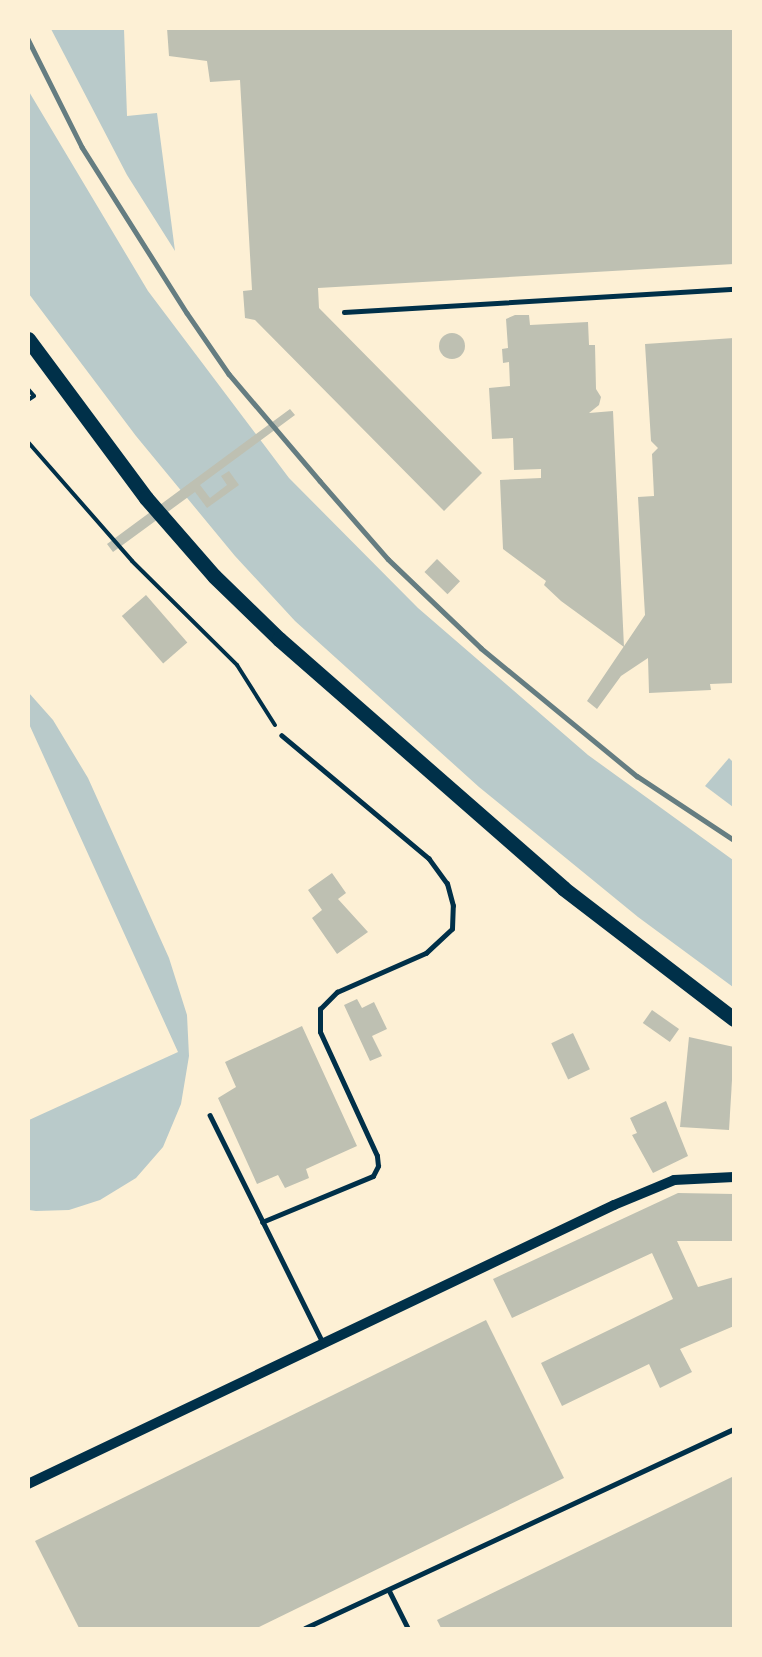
<!DOCTYPE html>
<html>
<head>
<meta charset="utf-8">
<style>
  body { margin:0 }
  #map { position:relative; width:762px; height:1657px; overflow:hidden; background:#fdf0d5; font-family:Lato,sans-serif }
  div>[style] { position:absolute }
  [style*='--x'] { left:calc(var(--x)*1px); top:calc(var(--y)*1px); width:calc(var(--w)*1px); rotate:calc(var(--a)*1deg) }
  .green>* { inset:0; background:#b9caca }
  .building>* { inset:0; background:#bec0b2; transform-origin:0 0 }
  .round { border-radius:50% }
  .path>* { height:4px; margin:-2px; padding:0 2px; transform-origin:2px; border-radius:2px; background:#003049 }
  .service>* { height:4.5px; margin:-2.25px; padding:0 2.25px; transform-origin:2.25px; border-radius:2.25px; background:#003049 }
  .tertiary>* { height:10px; margin:-5px; padding:0 5px; transform-origin:5px; border-radius:5px; background:#003049 }
  .primary>* { height:15px; margin:-7.5px; padding:0 7.5px; transform-origin:7.5px; border-radius:7.5px; background:#003049 }
  .rail>* { height:4.5px; margin:-2.25px; padding:0 2.25px; transform-origin:2.25px; border-radius:2.25px; background:#657d81 }
  span { translate:-50% -50%; white-space:nowrap; text-align:center; line-height:1.15; -webkit-text-stroke:4.5px #fdf0d5; paint-order:stroke }
  .frame { position:absolute; inset:0; border:30px solid #fdf0d5; pointer-events:none }
</style>
</head>
<body>
<div id="map">
  <div class="green">
    <i style="clip-path:polygon(51px 29px,124px 29px,127px 116px,157px 113px,175px 251px,127px 175px)"></i>
    <i style="clip-path:polygon(28px 90px,148px 291px,289px 478px,418px 608px,588px 755px,733px 860px,733px 987px,638px 917px,479px 787px,295px 621px,235px 556px,136px 436px,29px 294px)"></i>
    <i style="clip-path:polygon(29px 693px,53px 720px,88px 778px,169px 958px,187px 1015px,189px 1056px,181px 1104px,163px 1147px,136px 1178px,100px 1200px,69px 1210px,36px 1211px,29px 1210px,29px 1120px,178px 1052px,29px 724px)"></i>
    <i style="clip-path:polygon(729px 758px,733px 762px,733px 807px,705px 786px)"></i>
  </div>
  <div class="building">
    <i style="clip-path:polygon(167px 28px,734px 28px,734px 264px,318px 288px,319px 308px,482px 473px,444px 511px,255px 320px,245px 318px,243px 291px,252px 290px,240px 80px,210px 82px,207px 61px,169px 56px)"></i>
    <i style="clip-path:polygon(515px 315px,529px 315px,530px 325px,588px 322px,589px 345px,595px 345px,596px 389px,601px 397px,599px 405px,589px 413px,613px 411px,624px 647px,561px 601px,544px 585px,546px 581px,503px 549px,500px 480px,541px 478px,541px 469px,514px 470px,513px 438px,492px 439px,489px 388px,510px 386px,509px 362px,503px 363px,502px 349px,508px 348px,506px 319px)"></i>
    <i class="round" style="left:439px;top:333px;width:26px;height:26px"></i>
    <i style="clip-path:polygon(734px 338px,734px 683px,710px 684px,711px 690px,649px 693px,648px 658px,621px 676px,597px 709px,587px 701px,645px 615px,638px 497px,654px 496px,652px 454px,658px 448px,651px 441px,645px 344px)"></i>
    <i style="clip-path:polygon(290px 409px,295px 415px,200px 485px,210px 498px,227px 485px,221px 476px,229px 471px,239px 485px,207px 508px,195px 492px,113px 552px,107px 544px)"></i>
    <i style="left:437px;top:559px;width:32px;height:18px;rotate:44deg"></i>
    <i style="left:146px;top:595px;width:63px;height:32px;rotate:49deg"></i>
    <i style="clip-path:polygon(332px 873px,346px 893px,338px 899px,368px 932px,337px 954px,312px 918px,322px 910px,308px 890px)"></i>
    <i style="clip-path:polygon(357px 999px,362px 1008px,374px 1002px,387px 1029px,372px 1036px,382px 1056px,370px 1061px,344px 1005px)"></i>
    <i style="left:652px;top:1010px;width:33px;height:16px;rotate:35deg"></i>
    <i style="clip-path:polygon(302px 1026px,357px 1146px,306px 1169px,309px 1178px,285px 1188px,278px 1175px,257px 1184px,218px 1098px,236px 1087px,225px 1062px)"></i>
    <i style="left:573px;top:1033px;width:40px;height:24px;rotate:65deg"></i>
    <i style="clip-path:polygon(689px 1037px,734px 1047px,729px 1130px,680px 1127px)"></i>
    <i style="clip-path:polygon(666px 1101px,688px 1156px,653px 1173px,632px 1135px,637px 1133px,630px 1118px)"></i>
    <i style="clip-path:polygon(678px 1193px,734px 1194px,734px 1241px,677px 1241px,698px 1287px,734px 1277px,734px 1326px,680px 1349px,692px 1372px,660px 1388px,649px 1364px,562px 1406px,541px 1363px,673px 1299px,652px 1253px,512px 1318px,493px 1279px)"></i>
    <i style="clip-path:polygon(486px 1320px,564px 1478px,257px 1628px,79px 1628px,35px 1541px)"></i>
    <i style="clip-path:polygon(734px 1476px,734px 1628px,441px 1628px,437px 1620px)"></i>
  </div>
  <div class="path">
    <i style="--x:28;--y:389;--w:9;--a:49"></i>
    <i style="--x:34;--y:396;--w:7;--a:146"></i>
    <i style="--x:28;--y:442;--w:158;--a:48.8"></i>
    <i style="--x:132;--y:561;--w:148;--a:44.7"></i>
    <i style="--x:237;--y:665;--w:71;--a:57.7"></i>
  </div>
  <div class="service">
    <i style="--x:344;--y:312;--w:391;--a:-3.4"></i>
    <i style="--x:210;--y:1115;--w:254;--a:63.6"></i>
    <i style="--x:262;--y:1222;--w:120;--a:-22.5"></i>
    <i style="--x:373;--y:1176;--w:11;--a:-63"></i>
    <i style="--x:378;--y:1166;--w:10;--a:-96"></i>
    <i style="--x:377;--y:1156;--w:136;--a:-114.7"></i>
    <i style="--x:320;--y:1032;--w:23;--a:-90"></i>
    <i style="--x:320;--y:1009;--w:24;--a:-45"></i>
    <i style="--x:337;--y:992;--w:97;--a:-23.7"></i>
    <i style="--x:426;--y:953;--w:35;--a:-43"></i>
    <i style="--x:452;--y:929;--w:23;--a:-88"></i>
    <i style="--x:453;--y:906;--w:23;--a:-105"></i>
    <i style="--x:447;--y:884;--w:31;--a:-126"></i>
    <i style="--x:429;--y:859;--w:192;--a:-140.1"></i>
    <i style="--x:389;--y:1590;--w:42;--a:63.4"></i>
    <i style="--x:305;--y:1628;--w:473;--a:-24.9"></i>
  </div>
  <div class="tertiary">
    <i style="--x:28;--y:1484;--w:649;--a:-25.46"></i>
    <i style="--x:614;--y:1205;--w:65;--a:-22.6"></i>
    <i style="--x:674;--y:1180;--w:60;--a:-2.9"></i>
  </div>
  <div class="primary">
    <i style="--x:28;--y:339;--w:198;--a:53.4"></i>
    <i style="--x:146;--y:498;--w:103;--a:48.9"></i>
    <i style="--x:214;--y:576;--w:91;--a:44.1"></i>
    <i style="--x:279;--y:639;--w:378;--a:41.2"></i>
    <i style="--x:563;--y:888;--w:215;--a:37.5"></i>
  </div>
  <div class="rail">
    <i style="--x:28;--y:39;--w:121;--a:63.4"></i>
    <i style="--x:82;--y:147;--w:196;--a:57.7"></i>
    <i style="--x:187;--y:313;--w:74;--a:55.5"></i>
    <i style="--x:229;--y:374;--w:140;--a:49.6"></i>
    <i style="--x:320;--y:481;--w:103;--a:48.9"></i>
    <i style="--x:388;--y:559;--w:129;--a:43.7"></i>
    <i style="--x:481;--y:648;--w:202;--a:39.4"></i>
    <i style="--x:637;--y:776;--w:116;--a:33.4"></i>
  </div>
  <div class="frame"></div>
</div>
</body>
</html>
